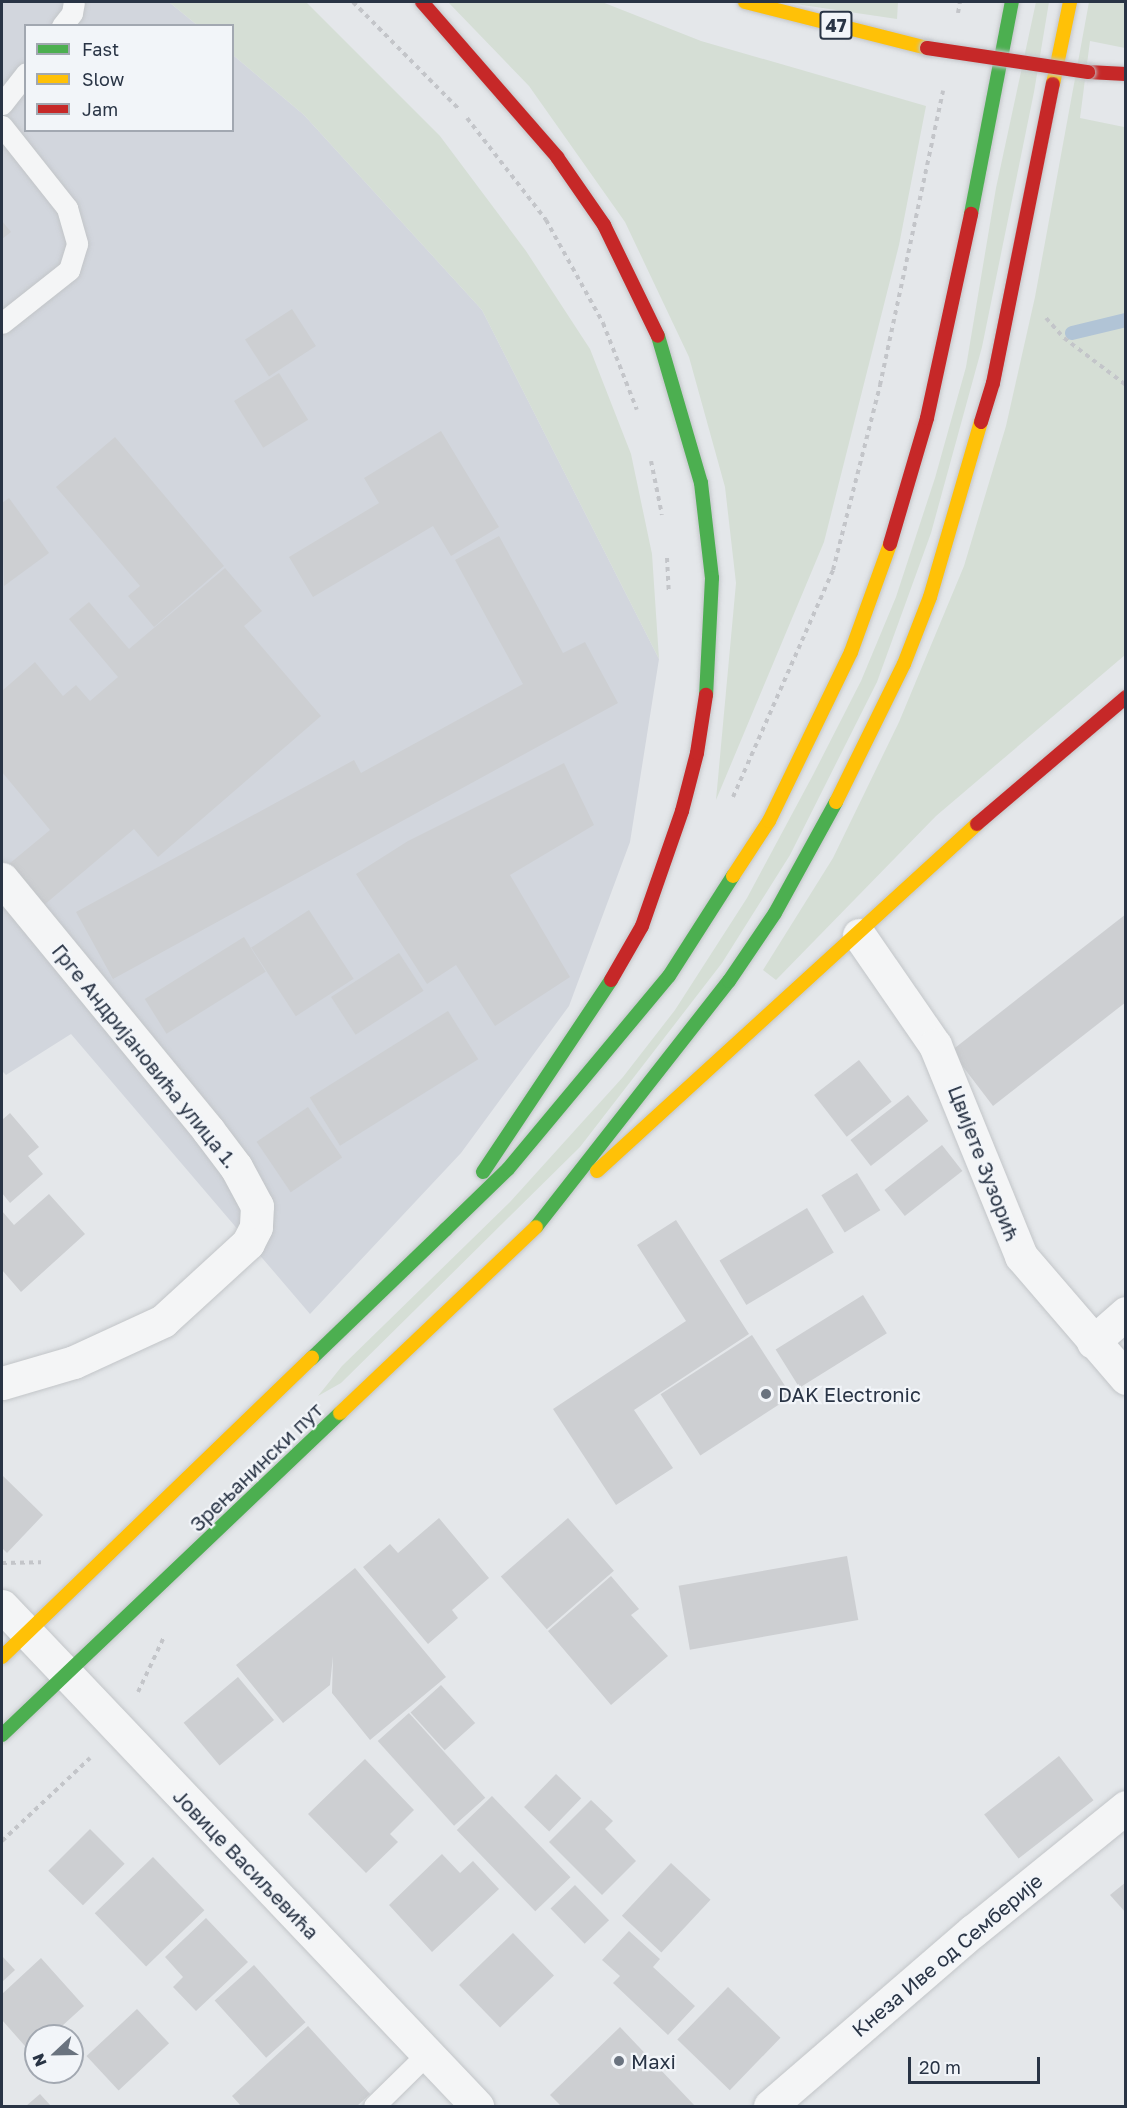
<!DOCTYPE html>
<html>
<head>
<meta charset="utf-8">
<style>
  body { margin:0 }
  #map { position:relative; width:1127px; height:2108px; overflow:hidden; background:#e4e7ea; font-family:"Golos Text",sans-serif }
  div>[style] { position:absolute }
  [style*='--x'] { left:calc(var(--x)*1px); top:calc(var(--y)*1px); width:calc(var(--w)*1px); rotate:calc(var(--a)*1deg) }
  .built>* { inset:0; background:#d2d6dd }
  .green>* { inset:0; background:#d5ded5 }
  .stream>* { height:14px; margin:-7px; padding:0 7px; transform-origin:7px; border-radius:7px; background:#b1c4d6 }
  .building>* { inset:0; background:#cdcfd2; transform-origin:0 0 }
  .path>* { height:4px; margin-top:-2px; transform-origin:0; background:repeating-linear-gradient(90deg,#c3c5c9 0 4.5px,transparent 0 9px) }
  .roads { filter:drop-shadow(0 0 2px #c2c5c8) drop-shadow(0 0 2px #c2c5c8) }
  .lane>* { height:21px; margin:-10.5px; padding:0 10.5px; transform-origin:10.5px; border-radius:10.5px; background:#f4f5f6 }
  .street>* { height:33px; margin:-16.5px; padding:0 16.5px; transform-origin:16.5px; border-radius:16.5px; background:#f4f5f6 }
  .fast>* { height:14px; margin:-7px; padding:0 7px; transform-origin:7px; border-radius:7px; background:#4caf50 }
  .slow>* { height:14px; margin:-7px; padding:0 7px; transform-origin:7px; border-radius:7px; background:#ffc107 }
  .jam>* { height:14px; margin:-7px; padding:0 7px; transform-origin:7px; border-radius:7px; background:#c62828 }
  .bridges { filter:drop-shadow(0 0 2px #c0c4c8) drop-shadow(0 0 2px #c0c4c8) }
  .jam-bridge>* { height:14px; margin:-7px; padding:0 7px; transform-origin:7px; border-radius:7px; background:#c62828 }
  .dots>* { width:16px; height:16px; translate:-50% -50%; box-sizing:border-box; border:3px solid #f2f5f9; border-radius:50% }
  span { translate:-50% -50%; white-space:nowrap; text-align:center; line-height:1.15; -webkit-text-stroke:4.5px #f2f5f9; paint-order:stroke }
  .shield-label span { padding:2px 4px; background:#f2f5f9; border:2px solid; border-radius:4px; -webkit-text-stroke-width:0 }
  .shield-label { font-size:18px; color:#293445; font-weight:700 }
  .street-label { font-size:20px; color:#293445 }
  .poi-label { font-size:20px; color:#293445 }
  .left { translate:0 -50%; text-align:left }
  .frame { position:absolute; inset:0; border:3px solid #293445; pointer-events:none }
  .legend { position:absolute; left:24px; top:24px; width:210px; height:108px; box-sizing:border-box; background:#f2f5f9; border:2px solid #a2a8b1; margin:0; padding:8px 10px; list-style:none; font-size:18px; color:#293445 }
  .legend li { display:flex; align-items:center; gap:12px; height:30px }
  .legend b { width:30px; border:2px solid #a2a8b1 }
  .north { position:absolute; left:24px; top:2024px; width:60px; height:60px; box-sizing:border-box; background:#f2f5f9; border:2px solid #a2a8b1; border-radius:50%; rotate:248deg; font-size:16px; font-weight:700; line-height:24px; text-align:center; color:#293445 }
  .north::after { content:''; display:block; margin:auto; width:21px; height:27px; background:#6a737f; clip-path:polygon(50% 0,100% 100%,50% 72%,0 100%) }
  .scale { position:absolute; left:908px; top:2057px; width:132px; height:27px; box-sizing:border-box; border:3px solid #293445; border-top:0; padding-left:8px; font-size:18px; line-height:21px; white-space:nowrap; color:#293445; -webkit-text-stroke:4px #f2f5f9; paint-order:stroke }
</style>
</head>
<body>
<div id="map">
  <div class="built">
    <i style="clip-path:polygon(2px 2px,169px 2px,197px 25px,26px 26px,26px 130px,232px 130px,233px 55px,304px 115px,482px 310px,659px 659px,630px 842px,569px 1006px,461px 1153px,310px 1314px,71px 1034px,6px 1075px,2px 1071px)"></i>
  </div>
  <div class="green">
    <i style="clip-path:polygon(169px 2px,306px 2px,440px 136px,526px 251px,590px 349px,631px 454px,652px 554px,659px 659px,482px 310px,304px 115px,233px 55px,232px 26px,197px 25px)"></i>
    <i style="clip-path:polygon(448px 2px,602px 2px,701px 41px,926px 106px,899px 245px,824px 542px,716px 800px,736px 583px,725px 487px,689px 357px,625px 222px,529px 86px)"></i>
    <i style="clip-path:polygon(782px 2px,898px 2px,897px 19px)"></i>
    <i style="clip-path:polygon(1036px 2px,1049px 2px,1034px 92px,982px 347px,931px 533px,877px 682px,790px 855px,722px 963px,580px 1147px,341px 1383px,318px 1396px,342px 1366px,510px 1202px,623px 1077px,675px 1010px,747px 898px,813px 775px,861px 681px,896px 597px,935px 478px,966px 367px,996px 188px)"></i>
    <i style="clip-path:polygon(1089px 2px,1125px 2px,1125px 48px,1090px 41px,1080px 118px,1124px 127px,1125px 123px,1125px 655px,936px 816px,776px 980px,763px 970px,833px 858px,899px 722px,964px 566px,1006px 426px,1035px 297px)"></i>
  </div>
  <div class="stream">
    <i style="--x:1072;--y:333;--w:56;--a:-13.5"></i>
  </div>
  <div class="building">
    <i style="clip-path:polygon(2px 221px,11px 232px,2px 239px)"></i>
    <i style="left:292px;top:309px;width:44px;height:56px;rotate:57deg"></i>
    <i style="left:279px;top:373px;width:55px;height:53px;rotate:58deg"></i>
    <i style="clip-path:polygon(441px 431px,499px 527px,451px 556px,433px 526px,313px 597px,289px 557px,379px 503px,364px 478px)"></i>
    <i style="clip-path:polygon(115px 437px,224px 566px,154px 627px,128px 596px,140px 586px,56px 487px)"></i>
    <i style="clip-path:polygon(9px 498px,49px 553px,4px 586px,2px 503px)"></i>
    <i style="clip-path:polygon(499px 536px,563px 653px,585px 642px,618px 703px,113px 979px,76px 912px,354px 760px,361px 773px,523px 684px,455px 560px)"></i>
    <i style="clip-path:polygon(225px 568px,262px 611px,244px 626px,321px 716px,158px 857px,134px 829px,44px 905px,9px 864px,50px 830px,2px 772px,2px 691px,35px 662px,63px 696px,76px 685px,90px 701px,118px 677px,69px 619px,89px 602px,129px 649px)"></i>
    <i style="clip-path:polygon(564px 763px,594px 825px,510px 875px,570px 977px,495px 1026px,456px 965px,427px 984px,356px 874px,408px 841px)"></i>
    <i style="left:309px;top:910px;width:82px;height:69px;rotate:57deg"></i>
    <i style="clip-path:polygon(1126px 914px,1126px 1002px,993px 1106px,951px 1051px)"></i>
    <i style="left:244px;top:937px;width:41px;height:117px;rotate:58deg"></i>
    <i style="left:399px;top:953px;width:45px;height:81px;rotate:57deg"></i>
    <i style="left:448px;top:1011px;width:57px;height:163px;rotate:58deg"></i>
    <i style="left:859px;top:1060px;width:53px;height:57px;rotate:52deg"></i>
    <i style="left:908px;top:1095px;width:33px;height:73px;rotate:52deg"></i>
    <i style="left:308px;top:1107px;width:61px;height:62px;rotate:56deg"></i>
    <i style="clip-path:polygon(10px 1113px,39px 1147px,28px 1156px,43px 1174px,10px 1203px,2px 1193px,2px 1120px)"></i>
    <i style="left:942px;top:1145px;width:33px;height:73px;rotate:52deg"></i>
    <i style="left:857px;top:1173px;width:44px;height:42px;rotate:58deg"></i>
    <i style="clip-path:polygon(49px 1194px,85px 1234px,21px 1292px,2px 1270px,2px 1211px,14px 1225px)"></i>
    <i style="left:807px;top:1208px;width:52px;height:102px;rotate:59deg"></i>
    <i style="clip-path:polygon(676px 1220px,749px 1334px,634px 1410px,673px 1468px,616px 1505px,553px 1409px,686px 1321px,637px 1245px)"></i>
    <i style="left:863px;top:1295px;width:45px;height:103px;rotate:58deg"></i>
    <i style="left:752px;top:1335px;width:73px;height:109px;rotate:57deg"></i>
    <i style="clip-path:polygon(2px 1475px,43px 1515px,7px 1553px,2px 1548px)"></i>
    <i style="clip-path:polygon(439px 1518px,489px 1578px,452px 1610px,458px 1618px,428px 1644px,363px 1567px,390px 1544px,398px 1553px)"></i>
    <i style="left:568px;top:1518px;width:70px;height:89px;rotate:49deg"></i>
    <i style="left:847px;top:1556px;width:65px;height:171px;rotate:80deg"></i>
    <i style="clip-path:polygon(355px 1568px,446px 1677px,370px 1740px,332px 1693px,333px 1656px,330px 1685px,283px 1723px,236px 1665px)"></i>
    <i style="clip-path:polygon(611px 1576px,639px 1609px,631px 1615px,668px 1656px,611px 1705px,548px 1631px)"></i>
    <i style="left:238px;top:1677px;width:56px;height:71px;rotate:50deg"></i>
    <i style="left:441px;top:1685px;width:51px;height:41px;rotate:48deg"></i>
    <i style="left:409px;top:1713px;width:114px;height:42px;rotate:48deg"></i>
    <i style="left:1059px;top:1756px;width:56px;height:95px;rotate:52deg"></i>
    <i style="clip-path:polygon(365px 1759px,414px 1810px,390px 1834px,398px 1842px,366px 1873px,308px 1814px)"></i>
    <i style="left:556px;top:1774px;width:35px;height:46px;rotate:44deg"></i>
    <i style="left:492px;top:1796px;width:113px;height:49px;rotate:46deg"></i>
    <i style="clip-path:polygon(591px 1800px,613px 1821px,605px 1829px,636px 1861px,602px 1895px,549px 1842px)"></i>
    <i style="left:90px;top:1829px;width:49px;height:59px;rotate:45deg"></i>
    <i style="clip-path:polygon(442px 1854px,460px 1873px,473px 1861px,499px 1889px,432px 1952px,389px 1905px)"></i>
    <i style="left:153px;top:1857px;width:74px;height:81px;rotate:46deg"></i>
    <i style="left:671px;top:1863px;width:54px;height:72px;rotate:43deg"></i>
    <i style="clip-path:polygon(1126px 1882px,1126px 1913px,1110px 1895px)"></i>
    <i style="left:575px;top:1885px;width:49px;height:34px;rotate:46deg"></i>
    <i style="clip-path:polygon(206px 1918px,248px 1962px,196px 2011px,173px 1987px,183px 1977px,165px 1957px)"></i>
    <i style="clip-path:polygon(629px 1931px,660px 1959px,653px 1967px,695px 2006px,668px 2035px,613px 1983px,620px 1976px,602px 1960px)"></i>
    <i style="left:513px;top:1933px;width:59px;height:75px;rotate:46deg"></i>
    <i style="clip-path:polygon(2px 1956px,15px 1970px,2px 1982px)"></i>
    <i style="clip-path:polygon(41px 1958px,84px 2006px,51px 2036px,36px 2036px,36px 2050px,32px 2054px,2px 2020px,2px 1994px)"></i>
    <i style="left:254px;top:1965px;width:77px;height:53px;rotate:48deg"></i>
    <i style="left:728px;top:1987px;width:73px;height:73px;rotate:44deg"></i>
    <i style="left:137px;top:2009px;width:47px;height:69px;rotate:47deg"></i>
    <i style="clip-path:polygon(308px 2026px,370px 2094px,357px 2106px,241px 2106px,232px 2096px)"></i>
    <i style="clip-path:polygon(620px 2027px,695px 2106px,561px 2106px,550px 2095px)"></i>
    <i style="clip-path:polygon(40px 2094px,51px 2106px,26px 2106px)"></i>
  </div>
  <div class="path">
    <i style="--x:353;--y:2;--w:152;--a:45.3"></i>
    <i style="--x:958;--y:13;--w:11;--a:-80"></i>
    <i style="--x:467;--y:118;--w:129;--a:52.2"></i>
    <i style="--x:546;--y:220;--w:118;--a:61"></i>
    <i style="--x:603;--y:323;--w:93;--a:68.7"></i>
    <i style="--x:1046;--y:318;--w:27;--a:48"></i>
    <i style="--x:1064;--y:338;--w:78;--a:37.2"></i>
    <i style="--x:651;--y:461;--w:55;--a:78.5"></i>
    <i style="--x:667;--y:558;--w:35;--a:87"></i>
    <i style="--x:733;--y:797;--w:248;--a:-66.2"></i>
    <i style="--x:833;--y:570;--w:191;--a:-75.7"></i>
    <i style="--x:880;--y:385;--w:301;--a:-77.9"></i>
    <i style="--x:2;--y:1563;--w:39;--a:-1"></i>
    <i style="--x:138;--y:1692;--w:59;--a:-64.7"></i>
    <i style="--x:2;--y:1841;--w:121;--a:-43.3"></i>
  </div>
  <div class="roads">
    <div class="lane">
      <i style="--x:62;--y:26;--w:16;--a:-52"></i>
      <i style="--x:72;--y:13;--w:11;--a:-80"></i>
      <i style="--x:2;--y:104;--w:39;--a:-52"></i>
      <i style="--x:2;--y:126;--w:105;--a:51.6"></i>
      <i style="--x:67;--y:208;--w:37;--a:74"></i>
      <i style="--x:77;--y:244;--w:27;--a:107"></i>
      <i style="--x:69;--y:270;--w:85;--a:141.7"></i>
      <i style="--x:374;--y:2106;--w:74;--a:-44.5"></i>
    </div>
    <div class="street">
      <i style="--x:2;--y:879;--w:325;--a:50.6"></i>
      <i style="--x:208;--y:1130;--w:46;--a:52.9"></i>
      <i style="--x:236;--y:1167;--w:44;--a:61.7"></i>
      <i style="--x:257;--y:1206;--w:21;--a:93"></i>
      <i style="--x:256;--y:1227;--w:18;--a:117"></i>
      <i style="--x:248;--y:1243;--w:115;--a:137.5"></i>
      <i style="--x:163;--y:1321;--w:98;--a:155.3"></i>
      <i style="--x:74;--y:1362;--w:75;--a:163.7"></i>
      <i style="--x:859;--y:935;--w:134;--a:55.4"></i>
      <i style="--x:935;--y:1045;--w:228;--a:67.8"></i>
      <i style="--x:1021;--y:1256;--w:161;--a:49.3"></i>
      <i style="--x:1093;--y:1342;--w:44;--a:-41.3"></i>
      <i style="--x:2;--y:1606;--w:690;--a:46.47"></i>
      <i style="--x:770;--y:2106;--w:268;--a:-40.8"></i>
      <i style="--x:973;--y:1931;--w:197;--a:-39"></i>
    </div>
    <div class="fast">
      <i style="--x:971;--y:214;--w:216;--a:-79.1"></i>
      <i style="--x:658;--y:336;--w:153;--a:73.7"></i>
      <i style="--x:701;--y:483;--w:96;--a:83.4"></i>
      <i style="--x:712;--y:578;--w:117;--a:92.9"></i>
      <i style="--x:483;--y:1172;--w:231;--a:-56.3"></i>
      <i style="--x:536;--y:1227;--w:313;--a:-51.9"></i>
      <i style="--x:729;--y:981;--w:82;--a:-55.9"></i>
      <i style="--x:775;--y:913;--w:127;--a:-61.2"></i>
      <i style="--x:445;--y:1230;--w:88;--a:-44.1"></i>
      <i style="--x:508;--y:1169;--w:251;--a:-50.2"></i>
      <i style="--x:669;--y:976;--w:119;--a:-57.4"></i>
      <i style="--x:312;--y:1358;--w:185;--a:-43.9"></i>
      <i style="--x:2;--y:1735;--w:467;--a:-43.6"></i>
    </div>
    <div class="slow">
      <i style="--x:745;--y:2;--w:188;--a:14.2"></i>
      <i style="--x:1053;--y:84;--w:84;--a:-78.3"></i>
      <i style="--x:836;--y:802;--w:154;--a:-63.8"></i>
      <i style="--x:904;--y:664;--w:72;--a:-68.8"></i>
      <i style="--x:930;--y:597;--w:182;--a:-73.8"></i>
      <i style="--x:733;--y:876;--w:66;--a:-56.8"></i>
      <i style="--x:769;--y:821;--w:188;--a:-64.1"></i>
      <i style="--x:851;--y:652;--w:115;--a:-70.1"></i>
      <i style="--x:597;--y:1171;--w:515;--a:-42.4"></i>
      <i style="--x:340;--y:1413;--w:270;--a:-43.5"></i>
      <i style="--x:2;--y:1657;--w:431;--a:-44"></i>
    </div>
    <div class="jam">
      <i style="--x:422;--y:2;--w:206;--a:48.9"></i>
      <i style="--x:557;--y:157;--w:83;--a:55.3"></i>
      <i style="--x:604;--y:225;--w:123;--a:64.1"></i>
      <i style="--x:1088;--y:72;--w:38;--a:3"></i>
      <i style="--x:981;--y:422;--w:41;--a:-72.9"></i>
      <i style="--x:993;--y:383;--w:305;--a:-78.7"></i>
      <i style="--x:890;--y:544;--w:131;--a:-73.6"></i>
      <i style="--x:927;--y:418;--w:209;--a:-77.8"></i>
      <i style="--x:977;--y:824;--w:196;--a:-40.4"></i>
      <i style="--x:611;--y:980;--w:62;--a:-60.1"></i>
      <i style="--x:642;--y:926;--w:122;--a:-70.8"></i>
      <i style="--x:682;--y:811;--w:60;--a:-75.5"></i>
      <i style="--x:697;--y:753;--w:59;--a:-81.2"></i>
    </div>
  </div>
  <div class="bridges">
    <div class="jam-bridge">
      <i style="--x:927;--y:48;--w:163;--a:8.5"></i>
    </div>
  </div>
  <div class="dots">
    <i style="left:766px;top:1394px;background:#6a737f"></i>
    <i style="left:619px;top:2061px;background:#6a737f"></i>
  </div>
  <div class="shield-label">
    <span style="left:836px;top:25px">47</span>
  </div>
  <div class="street-label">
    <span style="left:145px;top:1056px;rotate:51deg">Грге Андријановића улица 1.</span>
    <span style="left:984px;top:1163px;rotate:69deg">Цвијете Зузорић</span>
    <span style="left:256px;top:1467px;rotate:-44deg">Зрењанински пут</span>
    <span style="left:246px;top:1864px;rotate:46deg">Јовице Васиљевића</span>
    <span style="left:947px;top:1955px;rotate:-40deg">Кнеза Иве од Семберије</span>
  </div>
  <div class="poi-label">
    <span class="left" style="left:778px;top:1394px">DAK Electronic</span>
    <span class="left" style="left:631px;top:2061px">Maxi</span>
  </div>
  <div class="frame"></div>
  <ul class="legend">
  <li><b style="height:8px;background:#4caf50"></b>Fast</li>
  <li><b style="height:8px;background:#ffc107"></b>Slow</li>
  <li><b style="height:8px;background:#c62828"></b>Jam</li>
  </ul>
  <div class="north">N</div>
  <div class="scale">20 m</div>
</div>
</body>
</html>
